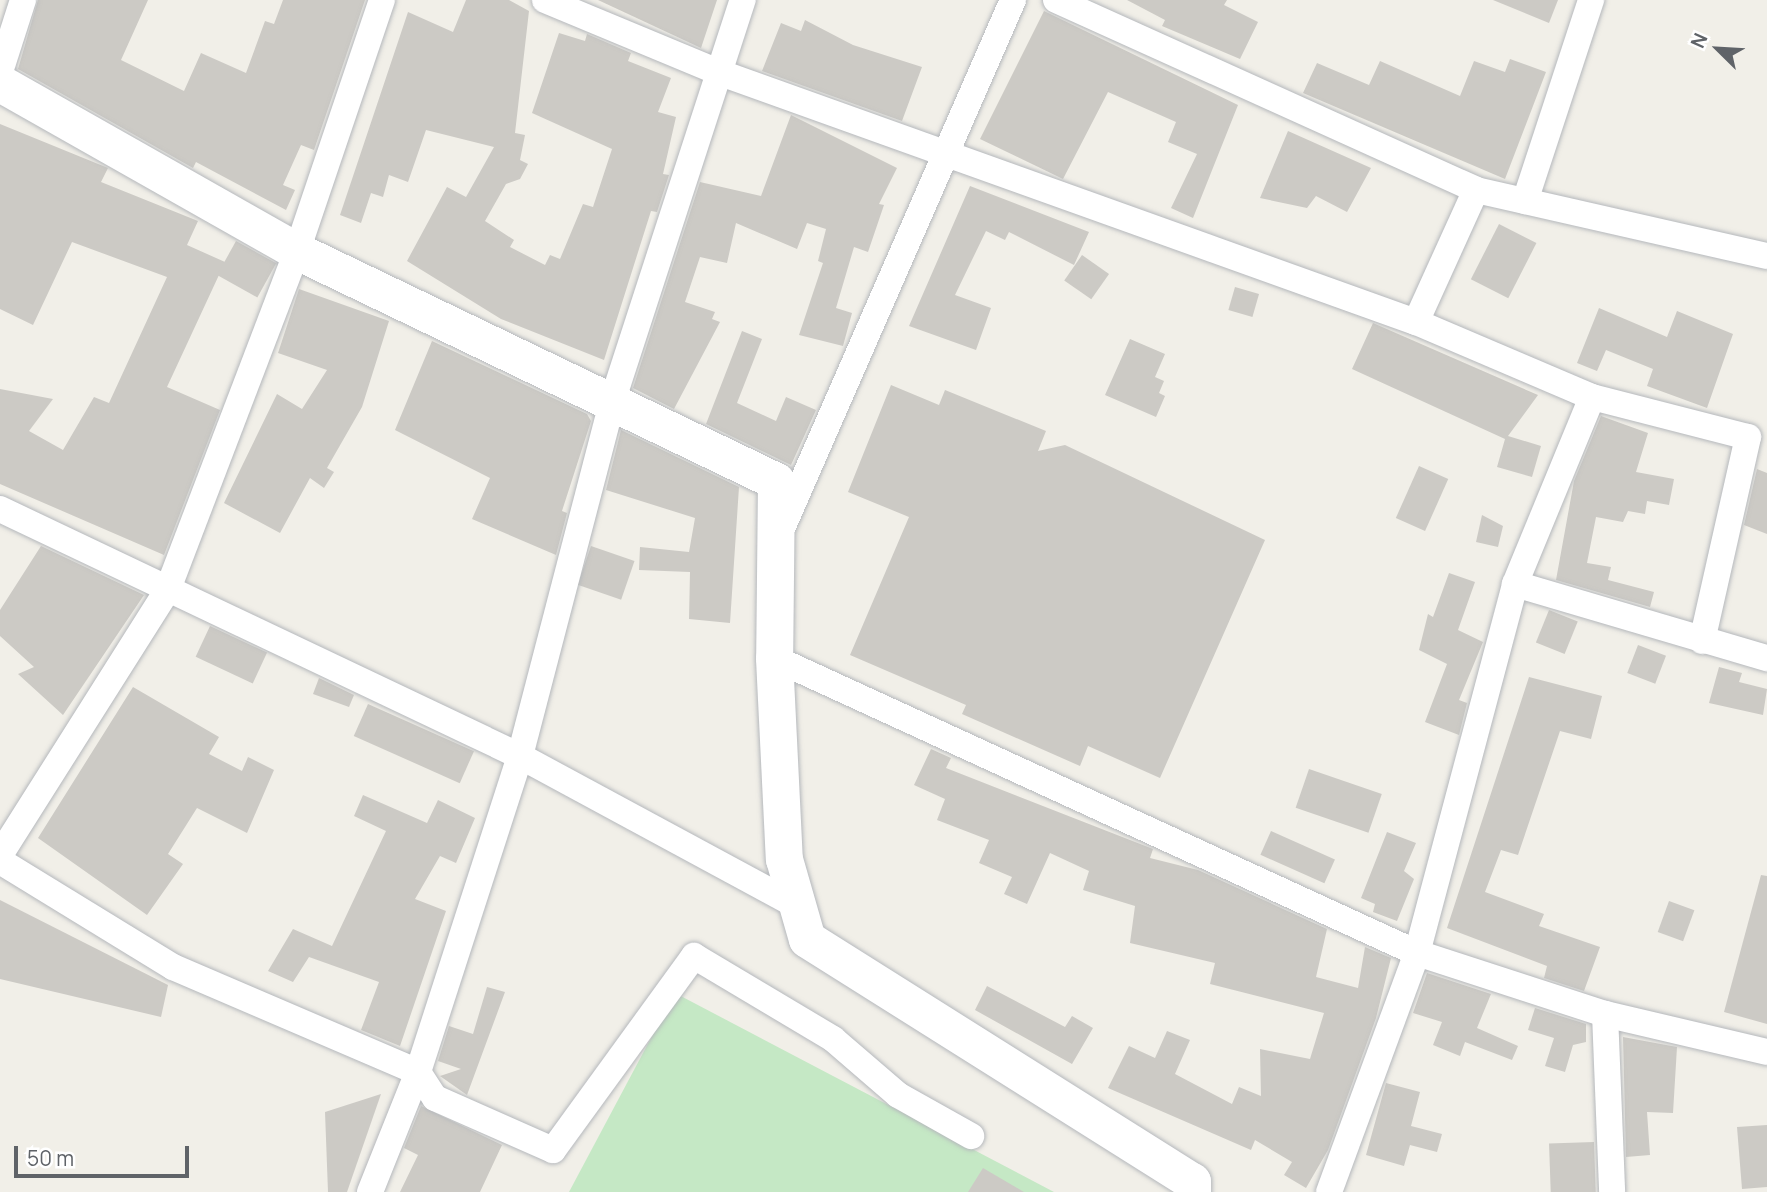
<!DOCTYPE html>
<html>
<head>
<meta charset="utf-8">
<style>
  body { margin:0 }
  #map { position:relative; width:1767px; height:1192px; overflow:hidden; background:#f1efe8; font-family:Manrope,sans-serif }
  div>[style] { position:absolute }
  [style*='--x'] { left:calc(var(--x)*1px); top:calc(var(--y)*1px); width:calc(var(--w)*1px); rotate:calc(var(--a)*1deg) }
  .green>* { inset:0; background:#c5e8c5 }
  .building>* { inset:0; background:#cccac5; transform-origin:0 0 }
  .roads { filter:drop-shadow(0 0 2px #b5b8bc) drop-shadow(0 0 2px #b5b8bc) }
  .street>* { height:26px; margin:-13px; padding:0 13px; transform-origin:13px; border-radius:13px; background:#fff }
  .secondary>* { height:37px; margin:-18.5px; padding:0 18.5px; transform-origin:18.5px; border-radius:18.5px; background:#fff }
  span { translate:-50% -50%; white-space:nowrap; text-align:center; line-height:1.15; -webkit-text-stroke:6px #fff; paint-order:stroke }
  .north { position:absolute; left:1683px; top:14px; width:70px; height:70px; -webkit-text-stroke:5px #fff; paint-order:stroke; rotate:294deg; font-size:19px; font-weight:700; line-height:28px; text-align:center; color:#5f6368 }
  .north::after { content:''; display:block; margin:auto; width:24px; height:32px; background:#5f6368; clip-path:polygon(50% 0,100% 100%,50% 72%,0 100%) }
  .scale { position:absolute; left:14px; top:1146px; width:175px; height:32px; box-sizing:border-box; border:4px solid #5f6368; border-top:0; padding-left:9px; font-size:21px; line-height:24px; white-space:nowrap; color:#5f6368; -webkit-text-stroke:5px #fff; paint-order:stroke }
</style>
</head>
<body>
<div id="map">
  <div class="green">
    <i style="clip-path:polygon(675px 993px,1054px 1192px,569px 1192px)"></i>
  </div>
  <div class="building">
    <i style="clip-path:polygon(38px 0,148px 0,121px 60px,184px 91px,201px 53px,246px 73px,265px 21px,274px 24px,283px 0,365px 0,314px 150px,301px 145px,283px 185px,295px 190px,286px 210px,196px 162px,193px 168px,18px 69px)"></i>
    <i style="clip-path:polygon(466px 0,509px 0,529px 11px,515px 133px,525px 135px,520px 160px,528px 164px,520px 179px,506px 184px,485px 221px,514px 240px,510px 247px,545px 265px,550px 255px,560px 259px,583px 204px,593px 207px,612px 149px,532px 113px,559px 33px,585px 41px,587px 34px,631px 53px,628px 61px,671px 78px,658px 112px,676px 117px,663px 174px,669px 175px,657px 212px,651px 211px,604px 360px,501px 319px,407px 261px,447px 187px,466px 197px,494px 147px,426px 130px,408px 182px,389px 175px,383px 197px,371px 193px,361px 223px,340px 215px,408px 12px,453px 32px)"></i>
    <i style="clip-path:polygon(598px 0,717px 0,701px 48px)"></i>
    <i style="clip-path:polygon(1127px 0,1227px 0,1224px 5px,1258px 22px,1240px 59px,1162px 26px,1165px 20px)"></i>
    <i style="clip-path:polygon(1493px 0,1558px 0,1549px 23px)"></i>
    <i style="clip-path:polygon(1044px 11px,1238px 105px,1193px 218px,1171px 208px,1197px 154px,1168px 142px,1176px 122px,1108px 92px,1063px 179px,980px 139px)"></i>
    <i style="clip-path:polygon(805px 20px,853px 45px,922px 67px,902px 121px,762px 71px,781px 23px,801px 31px)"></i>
    <i style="clip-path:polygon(1510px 59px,1546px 72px,1505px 179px,1303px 93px,1317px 63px,1369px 85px,1380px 61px,1460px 96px,1474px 61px,1505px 72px)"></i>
    <i style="clip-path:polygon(791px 115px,897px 168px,879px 204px,884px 205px,868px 252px,854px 247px,836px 308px,852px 313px,843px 346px,799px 335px,823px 263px,818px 261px,826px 229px,807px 223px,797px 249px,736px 223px,727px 263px,700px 257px,685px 302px,715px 312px,712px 319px,720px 322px,674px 409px,633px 388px,700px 182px,761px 196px)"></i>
    <i style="clip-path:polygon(0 124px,108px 168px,101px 182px,198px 221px,187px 245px,225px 262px,167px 387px,220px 410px,164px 555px,0 484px,0 389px,53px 399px,29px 431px,63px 450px,94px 397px,109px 403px,167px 277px,72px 242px,33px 325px,0 309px)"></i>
    <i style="clip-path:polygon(1288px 131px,1371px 168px,1347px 212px,1316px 196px,1307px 208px,1260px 198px)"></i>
    <i style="clip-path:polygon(970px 186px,1089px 232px,1074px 265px,1009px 232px,1005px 240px,986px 231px,955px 295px,991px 308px,976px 350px,909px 326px)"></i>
    <i style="left:1499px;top:224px;width:42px;height:62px;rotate:27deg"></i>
    <i style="left:236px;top:241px;width:46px;height:39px;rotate:29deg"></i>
    <i style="left:1082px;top:255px;width:33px;height:31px;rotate:35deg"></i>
    <i style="left:1235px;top:287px;width:25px;height:24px;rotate:16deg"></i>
    <i style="clip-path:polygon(299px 289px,389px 321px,362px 407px,327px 468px,334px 472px,324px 488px,310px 478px,280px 533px,224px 503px,277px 394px,302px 409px,327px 370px,278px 353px)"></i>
    <i style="clip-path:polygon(1599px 308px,1667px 337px,1677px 311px,1733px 334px,1707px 408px,1647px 386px,1653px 369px,1606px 350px,1597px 371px,1577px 363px)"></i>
    <i style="clip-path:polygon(1373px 323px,1538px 395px,1508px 436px,1541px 446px,1532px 477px,1497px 467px,1505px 439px,1352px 369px)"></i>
    <i style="clip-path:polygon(742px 331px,762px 339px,737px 403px,776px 421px,786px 397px,816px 410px,791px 465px,706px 424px)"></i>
    <i style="clip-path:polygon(1130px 339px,1165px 354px,1155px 377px,1164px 381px,1159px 393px,1165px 396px,1156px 417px,1105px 395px)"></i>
    <i style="clip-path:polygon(432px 341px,587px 414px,591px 421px,562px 511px,567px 513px,556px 555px,472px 519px,490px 478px,395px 430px)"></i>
    <i style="clip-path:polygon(891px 385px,939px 405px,945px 390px,1046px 431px,1038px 451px,1065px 445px,1265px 540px,1160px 778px,1088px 746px,1080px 766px,962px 714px,966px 705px,850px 655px,909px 517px,848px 492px)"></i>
    <i style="clip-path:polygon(1601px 416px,1648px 433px,1636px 472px,1674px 479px,1669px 505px,1647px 501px,1645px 514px,1628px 511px,1623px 522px,1596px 517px,1587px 563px,1611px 567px,1608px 580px,1654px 592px,1650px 607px,1556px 580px,1574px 481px)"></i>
    <i style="clip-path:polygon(621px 430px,739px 487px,730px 623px,689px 619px,690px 572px,639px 570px,640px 547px,689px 552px,695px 518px,606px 490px)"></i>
    <i style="left:1419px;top:466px;width:32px;height:57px;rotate:24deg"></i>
    <i style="clip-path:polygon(1757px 469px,1767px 473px,1767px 534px,1744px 525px)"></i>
    <i style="clip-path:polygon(1482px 515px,1503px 526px,1498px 547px,1476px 542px)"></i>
    <i style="clip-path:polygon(41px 546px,144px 595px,63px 715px,18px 674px,34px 667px,0 636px,0 610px)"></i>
    <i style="left:591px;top:546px;width:46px;height:41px;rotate:19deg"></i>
    <i style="clip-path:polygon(1449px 573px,1475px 582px,1458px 630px,1483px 642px,1459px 700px,1467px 703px,1459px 735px,1425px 722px,1447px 664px,1419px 650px,1428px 614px,1433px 617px)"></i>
    <i style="left:1549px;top:610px;width:31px;height:35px;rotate:22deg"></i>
    <i style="left:210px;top:626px;width:63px;height:34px;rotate:25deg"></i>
    <i style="left:1638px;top:645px;width:30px;height:30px;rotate:21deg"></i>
    <i style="clip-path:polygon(1719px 667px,1742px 673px,1739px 682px,1767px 689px,1763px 715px,1709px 703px)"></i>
    <i style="clip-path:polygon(1529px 677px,1602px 696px,1591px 739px,1560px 731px,1518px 855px,1501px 850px,1485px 892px,1544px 914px,1539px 926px,1600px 947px,1584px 991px,1544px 978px,1547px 966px,1447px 928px)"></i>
    <i style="clip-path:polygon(319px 678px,354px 695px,349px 707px,313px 694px)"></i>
    <i style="clip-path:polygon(133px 687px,219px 737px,209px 754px,242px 771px,248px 757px,274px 770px,247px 833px,197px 808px,168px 854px,183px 864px,147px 915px,38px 838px)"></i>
    <i style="left:368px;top:704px;width:116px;height:35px;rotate:24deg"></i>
    <i style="clip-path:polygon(931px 749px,951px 758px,946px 768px,1153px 849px,1150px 858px,1198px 870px,1327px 929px,1316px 977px,1358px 988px,1365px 947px,1391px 958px,1376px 1018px,1328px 1150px,1306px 1188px,1284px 1175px,1292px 1162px,1255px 1140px,1251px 1150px,1108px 1088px,1129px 1046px,1155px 1058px,1167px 1031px,1190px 1040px,1175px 1074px,1232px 1104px,1239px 1087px,1261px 1096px,1260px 1049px,1310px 1059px,1324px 1013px,1210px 984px,1215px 963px,1130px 943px,1135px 906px,1083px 890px,1089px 871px,1050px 853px,1027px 904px,1004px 894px,1012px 877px,979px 863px,989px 840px,937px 820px,945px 799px,914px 785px)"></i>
    <i style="left:1309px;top:769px;width:77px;height:41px;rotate:19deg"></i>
    <i style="clip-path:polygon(363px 795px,427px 823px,438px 800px,475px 818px,456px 863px,440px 856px,415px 899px,446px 911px,400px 1046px,361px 1030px,379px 982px,309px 957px,293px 982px,268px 971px,293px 929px,332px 946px,386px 831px,354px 816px)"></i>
    <i style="left:1271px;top:831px;width:70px;height:26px;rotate:24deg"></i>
    <i style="clip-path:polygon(1387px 832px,1416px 843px,1404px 871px,1414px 879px,1397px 921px,1373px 912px,1375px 904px,1361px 898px)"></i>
    <i style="clip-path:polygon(1761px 875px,1767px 876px,1767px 1024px,1724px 1012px)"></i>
    <i style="clip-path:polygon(0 900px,168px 985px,161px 1017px,0 979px)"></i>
    <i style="left:1669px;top:901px;width:27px;height:33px;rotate:20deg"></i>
    <i style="clip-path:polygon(1427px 973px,1491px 994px,1477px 1028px,1518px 1046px,1512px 1060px,1465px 1042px,1460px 1056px,1433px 1045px,1442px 1022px,1413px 1013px)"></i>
    <i style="clip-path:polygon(987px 986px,1065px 1027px,1072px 1016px,1093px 1028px,1072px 1064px,975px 1010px)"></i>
    <i style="clip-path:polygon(487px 987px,505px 992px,467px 1095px,440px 1076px,461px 1069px,438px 1061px,449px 1026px,473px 1034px)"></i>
    <i style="clip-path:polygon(1535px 1008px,1586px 1024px,1586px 1042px,1573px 1045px,1565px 1072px,1545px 1066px,1554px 1038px,1528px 1030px)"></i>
    <i style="clip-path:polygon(1623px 1037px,1677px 1047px,1673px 1113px,1647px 1112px,1650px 1155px,1626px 1157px)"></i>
    <i style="clip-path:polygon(1386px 1083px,1420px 1092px,1411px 1126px,1442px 1134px,1437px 1152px,1410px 1145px,1404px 1166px,1366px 1155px)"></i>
    <i style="clip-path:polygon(381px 1094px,347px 1192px,328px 1192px,325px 1112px)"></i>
    <i style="clip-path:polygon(421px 1106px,502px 1145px,480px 1192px,400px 1192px,418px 1155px,404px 1148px)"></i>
    <i style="clip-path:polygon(1767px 1125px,1767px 1187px,1742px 1189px,1737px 1127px)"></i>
    <i style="left:1594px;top:1142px;width:50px;height:45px;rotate:88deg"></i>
    <i style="clip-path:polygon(983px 1168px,1024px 1192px,968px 1192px)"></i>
  </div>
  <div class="roads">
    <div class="street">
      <i style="--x:545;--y:0;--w:187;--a:22.6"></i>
      <i style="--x:718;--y:72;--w:741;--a:19.71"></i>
      <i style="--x:1416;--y:322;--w:191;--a:23.1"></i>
      <i style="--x:1592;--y:397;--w:161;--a:14.4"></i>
      <i style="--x:1748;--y:437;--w:209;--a:102.7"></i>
      <i style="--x:1056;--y:0;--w:461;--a:24.3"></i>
      <i style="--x:1476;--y:190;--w:298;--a:12.8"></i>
      <i style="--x:0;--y:72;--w:76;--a:-72.3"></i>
      <i style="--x:1525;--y:201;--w:212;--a:-71.8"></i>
      <i style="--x:1416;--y:322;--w:145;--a:-65.6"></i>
      <i style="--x:0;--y:509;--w:576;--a:25.41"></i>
      <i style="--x:520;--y:756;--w:314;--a:28.4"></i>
      <i style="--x:780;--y:533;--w:582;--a:-66.39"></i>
      <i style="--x:1515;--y:584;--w:263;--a:16.4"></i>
      <i style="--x:774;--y:658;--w:707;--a:24.65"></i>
      <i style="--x:1417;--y:953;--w:198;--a:18"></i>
      <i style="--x:1605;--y:1014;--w:166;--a:13.2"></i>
      <i style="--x:0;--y:855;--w:315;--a:-57.7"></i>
      <i style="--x:168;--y:589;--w:362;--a:-69.1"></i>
      <i style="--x:297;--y:251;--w:265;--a:-71.3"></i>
      <i style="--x:0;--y:861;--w:203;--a:31.5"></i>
      <i style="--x:173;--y:967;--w:267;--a:23.2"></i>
      <i style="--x:418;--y:1072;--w:31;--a:57"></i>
      <i style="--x:435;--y:1098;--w:129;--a:23.8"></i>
      <i style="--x:553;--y:1150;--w:240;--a:-54"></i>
      <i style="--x:694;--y:956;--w:162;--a:30.8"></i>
      <i style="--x:833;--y:1039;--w:86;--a:40.7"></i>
      <i style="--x:898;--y:1095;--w:84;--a:29.3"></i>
      <i style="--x:1605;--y:1014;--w:178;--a:87.7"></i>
      <i style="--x:370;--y:1192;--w:129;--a:-68.2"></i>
      <i style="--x:418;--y:1072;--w:332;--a:-72.1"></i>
      <i style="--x:520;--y:756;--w:369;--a:-75.4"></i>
      <i style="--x:613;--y:399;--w:420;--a:-72"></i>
      <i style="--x:1329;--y:1192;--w:255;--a:-69.8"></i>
      <i style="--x:1417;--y:953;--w:382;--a:-75.1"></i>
      <i style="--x:1515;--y:584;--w:202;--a:-67.6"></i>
    </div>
    <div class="secondary">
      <i style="--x:0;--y:83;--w:341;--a:29.5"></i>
      <i style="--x:297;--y:251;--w:531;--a:25.65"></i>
      <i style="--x:776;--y:481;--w:177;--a:90.6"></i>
      <i style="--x:774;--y:658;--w:201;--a:87.2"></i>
      <i style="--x:784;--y:859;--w:83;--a:74"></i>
      <i style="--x:807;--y:939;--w:455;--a:32.2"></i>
      <i style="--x:1192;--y:1181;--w:11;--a:90"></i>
    </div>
  </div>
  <div class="north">N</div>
  <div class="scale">50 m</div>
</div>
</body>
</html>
